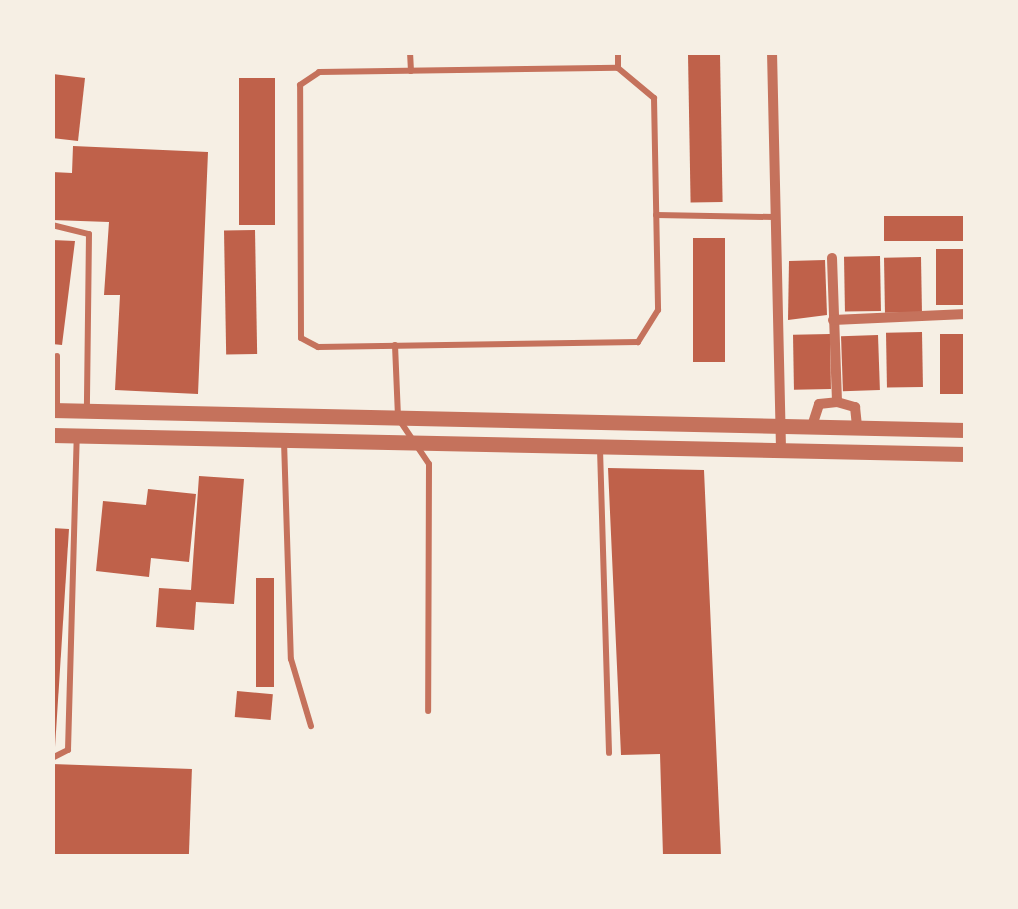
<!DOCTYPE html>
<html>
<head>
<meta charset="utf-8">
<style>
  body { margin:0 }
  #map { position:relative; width:1018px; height:909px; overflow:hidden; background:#f6efe4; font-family:Commissioner,sans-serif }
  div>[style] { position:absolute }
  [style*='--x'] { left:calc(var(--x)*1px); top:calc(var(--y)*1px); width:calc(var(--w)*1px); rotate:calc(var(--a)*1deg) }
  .building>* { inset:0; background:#bf614a; transform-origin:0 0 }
  .service>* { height:6px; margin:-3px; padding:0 3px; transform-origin:3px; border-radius:3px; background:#c5725c }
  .minor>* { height:10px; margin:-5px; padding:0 5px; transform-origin:5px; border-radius:5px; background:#c5725c }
  .tertiary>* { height:15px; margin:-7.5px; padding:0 7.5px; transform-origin:7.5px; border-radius:7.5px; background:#c5725c }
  span { translate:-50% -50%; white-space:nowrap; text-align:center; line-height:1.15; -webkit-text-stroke:8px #f6efe4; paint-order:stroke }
  .frame { position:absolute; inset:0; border:55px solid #f6efe4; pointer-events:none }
</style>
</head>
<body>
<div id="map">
  <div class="building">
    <i style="left:720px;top:54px;width:148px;height:32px;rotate:89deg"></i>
    <i style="clip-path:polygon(53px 74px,85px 78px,78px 141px,52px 138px)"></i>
    <i style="left:239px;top:78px;width:36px;height:147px"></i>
    <i style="clip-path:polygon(73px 146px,208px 152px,198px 394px,115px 390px,120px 295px,104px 295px,109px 222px,52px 220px,52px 172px,72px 173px)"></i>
    <i style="left:966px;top:216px;width:25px;height:82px;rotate:90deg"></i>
    <i style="left:255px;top:230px;width:124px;height:31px;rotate:89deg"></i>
    <i style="left:693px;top:238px;width:32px;height:124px"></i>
    <i style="clip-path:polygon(52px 240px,75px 241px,62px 345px,52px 344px)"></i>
    <i style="left:966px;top:249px;width:56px;height:30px;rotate:90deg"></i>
    <i style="left:880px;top:256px;width:55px;height:36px;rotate:89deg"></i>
    <i style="left:921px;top:257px;width:55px;height:37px;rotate:89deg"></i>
    <i style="clip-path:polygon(825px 260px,827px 315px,788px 320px,789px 261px)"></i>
    <i style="left:922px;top:332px;width:55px;height:36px;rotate:89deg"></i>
    <i style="left:830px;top:334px;width:55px;height:37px;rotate:89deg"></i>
    <i style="left:940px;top:334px;width:26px;height:60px"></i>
    <i style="left:878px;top:335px;width:55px;height:37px;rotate:88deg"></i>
    <i style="clip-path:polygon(608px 468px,704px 470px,721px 856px,663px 856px,660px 754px,621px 755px)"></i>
    <i style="clip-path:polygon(199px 476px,244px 479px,234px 604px,196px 602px,194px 630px,156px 627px,159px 588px,191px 590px)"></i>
    <i style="clip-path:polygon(148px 489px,196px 494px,189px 562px,151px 558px,149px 577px,96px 571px,103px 501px,146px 505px)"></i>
    <i style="clip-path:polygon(52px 528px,69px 529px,55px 747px,52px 747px)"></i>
    <i style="left:256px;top:578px;width:18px;height:109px"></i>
    <i style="left:237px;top:691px;width:36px;height:26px;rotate:5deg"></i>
    <i style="left:52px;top:764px;width:140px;height:92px;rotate:2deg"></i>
  </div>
  <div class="service">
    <i style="--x:410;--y:52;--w:19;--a:87"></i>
    <i style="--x:618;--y:52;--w:16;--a:90"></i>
    <i style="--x:618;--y:68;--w:47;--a:39.8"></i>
    <i style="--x:654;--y:98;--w:212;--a:88.9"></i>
    <i style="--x:658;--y:310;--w:38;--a:122"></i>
    <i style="--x:638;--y:342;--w:320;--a:179.1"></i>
    <i style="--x:318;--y:347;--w:19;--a:-152"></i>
    <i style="--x:301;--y:338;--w:253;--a:-90.2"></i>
    <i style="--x:300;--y:85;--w:23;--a:-34"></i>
    <i style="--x:319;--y:72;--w:299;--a:-0.8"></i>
    <i style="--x:656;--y:215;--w:119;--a:1"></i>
    <i style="--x:52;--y:225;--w:38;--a:14"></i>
    <i style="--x:89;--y:234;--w:176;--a:90.7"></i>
    <i style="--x:395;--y:345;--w:73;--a:87.6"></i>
    <i style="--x:398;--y:418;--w:55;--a:56"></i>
    <i style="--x:429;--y:464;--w:247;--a:90.2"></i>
    <i style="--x:57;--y:356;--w:53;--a:90"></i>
    <i style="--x:284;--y:441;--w:218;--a:88.2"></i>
    <i style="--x:291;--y:659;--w:70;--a:73.4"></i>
    <i style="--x:600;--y:449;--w:304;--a:88.3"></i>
    <i style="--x:52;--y:758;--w:18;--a:-27"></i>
    <i style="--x:68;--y:750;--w:313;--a:-88.4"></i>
  </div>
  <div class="minor">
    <i style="--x:772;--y:52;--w:399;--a:88.7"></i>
    <i style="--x:832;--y:258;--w:144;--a:88"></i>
    <i style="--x:833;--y:320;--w:133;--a:-2.6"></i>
    <i style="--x:812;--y:426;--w:23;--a:-72"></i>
    <i style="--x:819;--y:404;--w:18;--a:-6"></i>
    <i style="--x:837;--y:402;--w:19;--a:16"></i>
    <i style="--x:855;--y:407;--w:20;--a:84"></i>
  </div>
  <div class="tertiary">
    <i style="--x:52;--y:410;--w:914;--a:1.25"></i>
    <i style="--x:52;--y:435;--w:914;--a:1.19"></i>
  </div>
  <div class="frame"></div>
</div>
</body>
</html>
